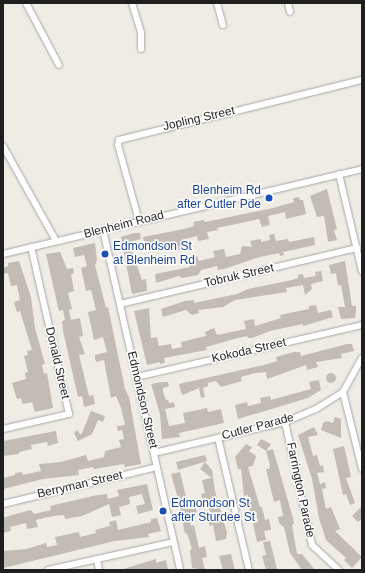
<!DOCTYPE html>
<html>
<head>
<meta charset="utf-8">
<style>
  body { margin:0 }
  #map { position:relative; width:365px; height:573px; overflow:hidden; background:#efece5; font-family:Arial,sans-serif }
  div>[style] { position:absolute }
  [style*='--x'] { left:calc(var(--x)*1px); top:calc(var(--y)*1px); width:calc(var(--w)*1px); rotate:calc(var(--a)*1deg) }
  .building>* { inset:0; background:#c3bbb5 }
  .round { border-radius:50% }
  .roads { filter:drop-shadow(0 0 1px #a6a6a6) drop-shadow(0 0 1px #a6a6a6) }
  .minor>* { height:6px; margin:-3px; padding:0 3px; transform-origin:3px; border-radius:3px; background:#fff }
  .dots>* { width:11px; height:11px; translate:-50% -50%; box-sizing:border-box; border:2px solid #fff; border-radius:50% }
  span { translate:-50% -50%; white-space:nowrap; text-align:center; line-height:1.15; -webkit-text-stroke:3px #fff; paint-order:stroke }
  .street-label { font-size:12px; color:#1f1f1f }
  .transit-label { font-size:12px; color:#164399 }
  .right { translate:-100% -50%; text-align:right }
  .left { translate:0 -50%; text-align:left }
  .frame { position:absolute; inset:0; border:4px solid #1f1f1f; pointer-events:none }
</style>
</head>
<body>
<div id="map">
  <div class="building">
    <i style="clip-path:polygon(327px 189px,337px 229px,334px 230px,337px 240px,328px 242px,324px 216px,317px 217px,310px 196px)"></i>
    <i style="clip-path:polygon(299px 197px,300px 200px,303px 200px,306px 214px,286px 219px,285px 212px,268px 216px,270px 225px,262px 227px,259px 219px,217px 228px,218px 230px,207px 232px,209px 239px,198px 241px,197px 236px,182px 240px,184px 248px,178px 250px,178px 247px,172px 248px,171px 242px,145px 246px,143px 237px,184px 229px,194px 226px,193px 222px,204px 220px,205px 222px,273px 208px,294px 202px,293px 198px)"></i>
    <i style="clip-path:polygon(134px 233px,140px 233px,141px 239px,129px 242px,142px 280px,146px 279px,147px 291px,132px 294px,121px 237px)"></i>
    <i style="clip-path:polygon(274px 234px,276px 241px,288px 239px,289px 242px,314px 237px,315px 245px,283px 252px,284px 255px,280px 256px,279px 253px,260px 257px,224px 269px,218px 270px,217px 266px,201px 270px,198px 275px,182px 278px,179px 276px,156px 283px,155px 274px,190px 267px,188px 259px,191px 257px,197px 256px,199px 261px,215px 257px,213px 251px,224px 249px,226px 257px,240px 254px,242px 246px,252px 247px,250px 241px,261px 239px,261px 242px,270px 240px,269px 235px)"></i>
    <i style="clip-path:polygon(95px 243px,97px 260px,95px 265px,106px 308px,108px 307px,125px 389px,129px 397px,141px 464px,125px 467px,124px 464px,94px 469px,93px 467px,78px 470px,79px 475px,43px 479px,3px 489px,3px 478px,15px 475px,15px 473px,22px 472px,23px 475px,41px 471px,39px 464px,61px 462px,86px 455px,88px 461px,104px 457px,105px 451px,121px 447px,119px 440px,124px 439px,122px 430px,118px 431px,117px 426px,125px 425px,121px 408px,116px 396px,111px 398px,104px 360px,96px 362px,95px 358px,95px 355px,107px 352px,103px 337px,94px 340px,88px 312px,96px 310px,91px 290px,86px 291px,81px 268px,87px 266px,84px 255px,75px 257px,73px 248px)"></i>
    <i style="clip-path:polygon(60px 252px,67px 269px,73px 268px,74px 273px,71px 274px,74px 291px,68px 293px,72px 309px,69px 310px,71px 320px,80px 318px,83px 336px,79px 337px,85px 354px,79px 355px,89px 396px,93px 395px,95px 404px,84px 407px,82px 396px,78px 397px,63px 331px,62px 321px,65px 320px,63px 310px,59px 311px,46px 254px)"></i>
    <i style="clip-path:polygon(19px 261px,31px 297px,35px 328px,45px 364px,42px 365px,44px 374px,47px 373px,53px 408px,35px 412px,32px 402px,23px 404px,21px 398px,17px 399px,12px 383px,26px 379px,25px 373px,28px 372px,24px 356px,28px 355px,27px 351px,32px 350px,20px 311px,17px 312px,14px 302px,20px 300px,17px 285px,11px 286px,8px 273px,3px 274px,3px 268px,8px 266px,8px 263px)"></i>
    <i style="clip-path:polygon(345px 261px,352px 306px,356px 306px,356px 311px,355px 318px,341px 319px,338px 307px,345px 307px,341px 285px,338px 286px,336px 273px,331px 274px,329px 265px)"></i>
    <i style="clip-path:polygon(321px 271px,323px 281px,311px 284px,312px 289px,305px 295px,303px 285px,286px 288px,287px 292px,235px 300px,223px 307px,198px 310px,199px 313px,192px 315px,186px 310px,163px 317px,161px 309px,185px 301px,194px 300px,194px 303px,237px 294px,248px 289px,292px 280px,298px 278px,298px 275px,303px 274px,304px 278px,316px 276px,315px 272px)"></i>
    <i style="clip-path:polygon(316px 305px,318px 313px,331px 310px,333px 317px,303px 326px,303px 324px,270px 331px,252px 338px,248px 338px,247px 336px,238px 338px,206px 347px,207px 350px,164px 358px,165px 363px,160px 364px,160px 362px,147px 365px,134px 311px,149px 308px,151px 338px,157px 337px,159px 346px,171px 344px,172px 349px,182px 347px,181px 342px,206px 336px,205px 332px,214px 328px,217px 335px,246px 329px,244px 321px,254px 319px,255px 326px,281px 318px,280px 315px,309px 309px,309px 306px)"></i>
    <i style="clip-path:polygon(347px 344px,352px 344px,354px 351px,341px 354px,342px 358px,316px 362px,318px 367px,307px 370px,306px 365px,267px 379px,266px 372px,255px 373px,241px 377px,242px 381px,221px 387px,216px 381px,208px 383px,208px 386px,203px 388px,205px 397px,201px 398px,199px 388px,183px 395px,181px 392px,179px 384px,264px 365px,277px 361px,276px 357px,294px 352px,300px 352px,301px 356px)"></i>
    <i class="round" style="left:326px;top:373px;width:10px;height:10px"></i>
    <i style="clip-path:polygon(319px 380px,321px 390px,308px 398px,238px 419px,235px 405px,247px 402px,248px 406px,261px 403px,260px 398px,270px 396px,271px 400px,311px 389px,309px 382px)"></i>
    <i style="clip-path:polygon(162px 382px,168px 382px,169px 386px,163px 388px,163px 392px,166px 400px,168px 400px,169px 403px,174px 402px,175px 407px,165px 409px,169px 426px,185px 423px,183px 413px,207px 408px,208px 412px,221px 409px,224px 423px,179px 433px,180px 437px,162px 439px,160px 414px,151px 384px)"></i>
    <i style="clip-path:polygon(91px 411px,105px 416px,103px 422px,98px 420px,92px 434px,78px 441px,74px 433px,77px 430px,81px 435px)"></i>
    <i style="clip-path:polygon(335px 417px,341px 419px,341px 438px,321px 430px,323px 423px,326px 421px,333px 423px)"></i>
    <i style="clip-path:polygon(314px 427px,318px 435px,308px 437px,313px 456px,317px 455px,320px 466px,323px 465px,324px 472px,317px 473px,320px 484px,325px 482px,326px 488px,322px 489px,326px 509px,331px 507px,340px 529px,335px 531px,362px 557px,352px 568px,344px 560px,346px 558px,326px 540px,319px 518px,312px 479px,298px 435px)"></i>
    <i style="clip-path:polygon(56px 431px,58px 443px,48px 446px,47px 442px,31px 445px,32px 449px,19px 452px,19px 454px,3px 456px,3px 441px)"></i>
    <i style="clip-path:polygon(261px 439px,271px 444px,266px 451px,257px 445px)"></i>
    <i style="clip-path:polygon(246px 444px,252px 447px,249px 451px,256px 456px,253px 466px,248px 467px,260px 507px,262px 507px,265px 520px,269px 519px,271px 530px,264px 531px,266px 540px,257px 542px,253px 523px,258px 522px,256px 513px,250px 514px,248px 495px,244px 496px,241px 469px,238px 469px,235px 457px)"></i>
    <i style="clip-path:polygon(344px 446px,351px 477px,346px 478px,355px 503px,350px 505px,346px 494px,343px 495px,333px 449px)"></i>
    <i style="clip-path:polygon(273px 449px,293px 518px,294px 524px,292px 525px,297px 554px,302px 554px,315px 570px,302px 570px,290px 553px,284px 527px,279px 523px,278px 517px,283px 516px,280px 500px,274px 502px,266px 469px,269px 469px,270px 465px,266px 451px)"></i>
    <i style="clip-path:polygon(205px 455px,207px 461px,178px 470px,176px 462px)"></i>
    <i style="clip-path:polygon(205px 462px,212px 470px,215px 491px,227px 533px,226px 539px,216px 541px,213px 525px,210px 526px,207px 519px,211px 518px,208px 502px,203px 501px,201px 494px,205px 493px,202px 480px,212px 478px,200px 469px)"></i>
    <i style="clip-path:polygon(180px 472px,189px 509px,196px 508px,197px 513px,189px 515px,191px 526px,194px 525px,199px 548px,205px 546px,207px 557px,202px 558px,205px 570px,192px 568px,190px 550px,192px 549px,187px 533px,185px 534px,179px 502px,171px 474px)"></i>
    <i style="clip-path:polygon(147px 484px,153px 510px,138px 514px,136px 506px,145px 504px,142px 494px,129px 497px,130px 504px,119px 507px,121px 515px,112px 517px,109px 504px,82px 516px,65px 519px,64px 515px,53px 516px,36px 520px,38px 527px,27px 529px,26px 523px,10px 527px,11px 531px,3px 533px,3px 518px,12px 515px,31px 510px,34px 514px,51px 510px,50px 506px,97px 495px,107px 494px,108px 499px,119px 496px,117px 490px)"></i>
    <i style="clip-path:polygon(362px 506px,362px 519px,358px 522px,352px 516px)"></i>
    <i style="clip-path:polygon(157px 518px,161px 531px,148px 534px,149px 537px,115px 541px,3px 568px,3px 551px,26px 549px,46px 543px,47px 547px,57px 545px,55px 537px,79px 532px,80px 537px,96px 533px,95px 530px,110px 526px,109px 522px,116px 520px,118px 530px,151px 522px,151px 519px)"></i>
    <i style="clip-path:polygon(270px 541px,277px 569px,266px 570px,262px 556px,266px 555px,263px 542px)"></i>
    <i style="clip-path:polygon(231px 554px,235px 570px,223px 570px,219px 556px)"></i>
    <i style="clip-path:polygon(156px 559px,156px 563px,166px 560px,168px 570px,120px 570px)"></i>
  </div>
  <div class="roads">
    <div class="minor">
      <i style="--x:26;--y:3;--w:70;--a:62"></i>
      <i style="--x:132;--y:3;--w:31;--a:73"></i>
      <i style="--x:141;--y:33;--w:16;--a:90"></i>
      <i style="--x:217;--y:3;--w:23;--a:75"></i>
      <i style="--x:288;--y:3;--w:9;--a:77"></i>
      <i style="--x:3;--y:146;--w:109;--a:60.8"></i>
      <i style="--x:339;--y:174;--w:100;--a:76.7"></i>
      <i style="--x:139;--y:221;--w:79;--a:-105.4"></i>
      <i style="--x:118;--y:145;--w:5;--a:-79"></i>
      <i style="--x:119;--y:140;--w:250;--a:-13.9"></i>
      <i style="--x:103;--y:230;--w:349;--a:77.2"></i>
      <i style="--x:3;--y:254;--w:369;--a:-13.3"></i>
      <i style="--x:120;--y:304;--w:244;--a:-13.3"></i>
      <i style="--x:137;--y:377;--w:231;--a:-13"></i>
      <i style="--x:343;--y:392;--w:79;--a:76.1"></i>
      <i style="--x:285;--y:422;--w:126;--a:77.6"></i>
      <i style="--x:312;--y:545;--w:37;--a:43"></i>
      <i style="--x:3;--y:429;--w:68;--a:-12.8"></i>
      <i style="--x:69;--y:414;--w:171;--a:-102.8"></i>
      <i style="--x:218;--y:438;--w:136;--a:76.8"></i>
      <i style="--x:154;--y:453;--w:135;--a:-13.3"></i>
      <i style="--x:285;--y:422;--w:34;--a:-23"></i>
      <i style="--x:316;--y:409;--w:32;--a:-32"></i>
      <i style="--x:343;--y:392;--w:39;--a:-61"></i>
      <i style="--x:3;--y:504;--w:158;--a:-13.5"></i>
      <i style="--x:97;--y:559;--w:11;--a:80"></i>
      <i style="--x:48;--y:570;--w:128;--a:-12.6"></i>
    </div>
  </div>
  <div class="dots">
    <i style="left:269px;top:198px;background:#1a4fb4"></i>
    <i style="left:105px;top:254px;background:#1a4fb4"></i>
    <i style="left:163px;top:511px;background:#1a4fb4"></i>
  </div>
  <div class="street-label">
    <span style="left:199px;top:119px;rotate:-13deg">Jopling Street</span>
    <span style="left:124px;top:225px;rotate:-14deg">Blenheim Road</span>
    <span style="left:239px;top:276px;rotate:-13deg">Tobruk Street</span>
    <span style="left:249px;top:351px;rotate:-13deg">Kokoda Street</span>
    <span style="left:57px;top:363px;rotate:77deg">Donald Street</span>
    <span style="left:142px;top:400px;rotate:77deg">Edmondson Street</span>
    <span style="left:258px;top:427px;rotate:-15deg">Cutler Parade</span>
    <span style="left:80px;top:485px;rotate:-13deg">Berryman Street</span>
    <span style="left:300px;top:490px;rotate:78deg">Farrington Parade</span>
  </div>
  <div class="transit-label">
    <span class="right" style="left:261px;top:198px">Blenheim Rd<br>after Cutler Pde</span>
    <span class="left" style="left:113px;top:254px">Edmondson St<br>at Blenheim Rd</span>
    <span class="left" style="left:171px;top:511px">Edmondson St<br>after Sturdee St</span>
  </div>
  <div class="frame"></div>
</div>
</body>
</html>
